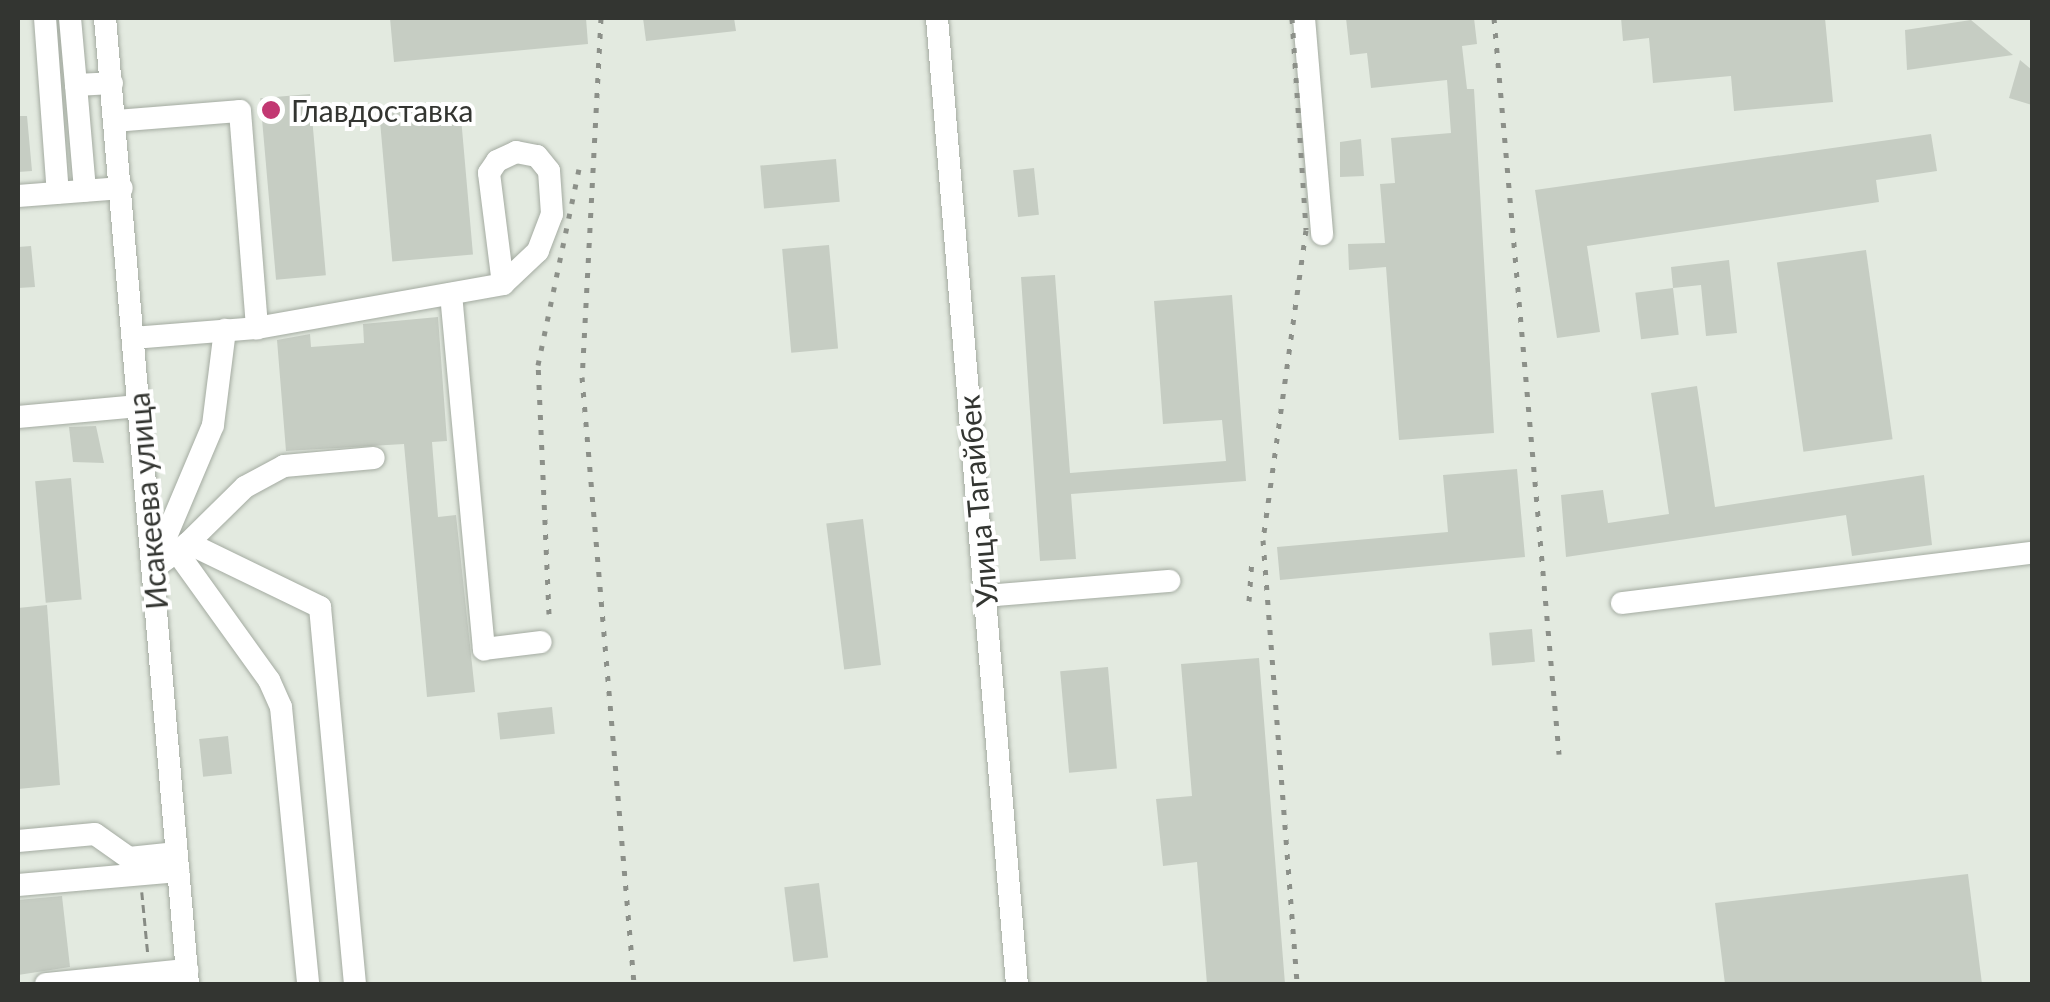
<!DOCTYPE html>
<html>
<head>
<meta charset="utf-8">
<style>
  body { margin:0 }
  #map { position:relative; width:2050px; height:1002px; overflow:hidden; background:#e3eae0; font-family:Lato,sans-serif }
  div>[style] { position:absolute }
  [style*='--x'] { left:calc(var(--x)*1px); top:calc(var(--y)*1px); width:calc(var(--w)*1px); rotate:calc(var(--a)*1deg) }
  .building>* { inset:0; background:#c6cdc3; transform-origin:0 0 }
  .path>* { height:2.5px; margin-top:-1.25px; transform-origin:0; background:repeating-linear-gradient(90deg,#878b84 0 8px,transparent 0 13px) }
  .roads { filter:drop-shadow(0 0 2px #a4aba1) drop-shadow(0 0 2px #a4aba1) }
  .minor>* { height:22px; margin:-11px; padding:0 11px; transform-origin:11px; border-radius:11px; background:#fff }
  .rail>* { height:5px; margin-top:-2.5px; transform-origin:0; background:repeating-linear-gradient(90deg,#8c9089 0 5px,transparent 0 15px) }
  .dots>* { width:28px; height:28px; translate:-50% -50%; box-sizing:border-box; border:5px solid #fff; border-radius:50% }
  span { translate:-50% -50%; white-space:nowrap; text-align:center; line-height:1.15; -webkit-text-stroke:8px #fff; paint-order:stroke }
  .poi-label { font-size:30px; color:#333531 }
  .left { translate:0 -50%; text-align:left }
  .street-label { font-size:30px; color:#333531 }
  .frame { position:absolute; inset:0; border:20px solid #333531; pointer-events:none }
</style>
</head>
<body>
<div id="map">
  <div class="building">
    <i style="clip-path:polygon(390px 18px,586px 18px,588px 44px,394px 62px)"></i>
    <i style="clip-path:polygon(643px 18px,734px 18px,736px 31px,646px 41px)"></i>
    <i style="clip-path:polygon(1346px 18px,1474px 18px,1477px 44px,1462px 46px,1467px 89px,1474px 89px,1494px 433px,1399px 440px,1386px 267px,1349px 270px,1348px 244px,1385px 243px,1380px 184px,1395px 183px,1391px 138px,1451px 133px,1447px 80px,1371px 88px,1367px 53px,1350px 55px)"></i>
    <i style="clip-path:polygon(1621px 18px,1825px 18px,1833px 102px,1734px 111px,1731px 76px,1653px 83px,1649px 38px,1623px 41px)"></i>
    <i style="clip-path:polygon(1971px 20px,2013px 55px,1907px 70px,1905px 30px)"></i>
    <i style="clip-path:polygon(2020px 60px,2032px 70px,2032px 105px,2009px 98px)"></i>
    <i style="left:310px;top:94px;width:182px;height:50px;rotate:85deg"></i>
    <i style="left:460px;top:106px;width:149px;height:81px;rotate:85deg"></i>
    <i style="clip-path:polygon(18px 116px,27px 116px,32px 171px,18px 172px)"></i>
    <i style="clip-path:polygon(1931px 134px,1937px 171px,1876px 180px,1879px 202px,1587px 246px,1600px 332px,1557px 338px,1535px 190px)"></i>
    <i style="clip-path:polygon(1361px 139px,1364px 176px,1340px 177px,1340px 142px)"></i>
    <i style="left:836px;top:159px;width:43px;height:76px;rotate:85deg"></i>
    <i style="left:1034px;top:168px;width:47px;height:21px;rotate:84deg"></i>
    <i style="left:829px;top:245px;width:104px;height:47px;rotate:85deg"></i>
    <i style="clip-path:polygon(31px 246px,35px 287px,18px 288px,18px 247px)"></i>
    <i style="left:1866px;top:250px;width:191px;height:90px;rotate:82deg"></i>
    <i style="clip-path:polygon(1729px 260px,1737px 333px,1706px 336px,1701px 285px,1673px 288px,1671px 267px)"></i>
    <i style="clip-path:polygon(1055px 275px,1070px 473px,1226px 461px,1222px 420px,1163px 424px,1154px 301px,1232px 295px,1246px 481px,1071px 494px,1076px 559px,1040px 561px,1021px 277px)"></i>
    <i style="left:1673px;top:288px;width:47px;height:38px;rotate:83deg"></i>
    <i style="clip-path:polygon(438px 317px,447px 441px,432px 442px,438px 517px,456px 515px,475px 692px,427px 697px,404px 444px,286px 451px,277px 340px,310px 334px,311px 347px,364px 343px,363px 324px)"></i>
    <i style="clip-path:polygon(1697px 386px,1715px 507px,1924px 475px,1932px 545px,1852px 556px,1846px 515px,1566px 557px,1561px 495px,1603px 490px,1608px 523px,1669px 514px,1651px 393px)"></i>
    <i style="clip-path:polygon(96px 426px,104px 463px,73px 462px,69px 427px)"></i>
    <i style="clip-path:polygon(1517px 469px,1525px 557px,1280px 580px,1277px 547px,1448px 532px,1443px 475px)"></i>
    <i style="left:71px;top:478px;width:122px;height:36px;rotate:85deg"></i>
    <i style="left:863px;top:519px;width:147px;height:37px;rotate:83deg"></i>
    <i style="clip-path:polygon(47px 605px,60px 785px,18px 789px,18px 608px)"></i>
    <i style="left:1532px;top:629px;width:33px;height:43px;rotate:85deg"></i>
    <i style="clip-path:polygon(1259px 658px,1285px 984px,1207px 984px,1197px 862px,1163px 866px,1156px 799px,1192px 796px,1181px 664px)"></i>
    <i style="left:1108px;top:667px;width:102px;height:48px;rotate:85deg"></i>
    <i style="left:552px;top:707px;width:27px;height:55px;rotate:84deg"></i>
    <i style="left:228px;top:736px;width:38px;height:29px;rotate:84deg"></i>
    <i style="clip-path:polygon(1968px 874px,1982px 984px,1725px 984px,1715px 903px)"></i>
    <i style="left:819px;top:883px;width:75px;height:35px;rotate:83deg"></i>
    <i style="clip-path:polygon(62px 896px,70px 967px,18px 975px,18px 900px)"></i>
  </div>
  <div class="path">
    <i style="--x:142;--y:892;--w:62;--a:84.5"></i>
  </div>
  <div class="roads">
    <div class="minor">
      <i style="--x:45;--y:18;--w:175;--a:85.8"></i>
      <i style="--x:70;--y:18;--w:67;--a:84.9"></i>
      <i style="--x:76;--y:85;--w:36;--a:-3"></i>
      <i style="--x:105;--y:18;--w:970;--a:85.09"></i>
      <i style="--x:937;--y:18;--w:969;--a:85.27"></i>
      <i style="--x:1304;--y:18;--w:217;--a:85.2"></i>
      <i style="--x:76;--y:85;--w:106;--a:85.1"></i>
      <i style="--x:115;--y:121;--w:125;--a:-4.6"></i>
      <i style="--x:240;--y:111;--w:218;--a:85.5"></i>
      <i style="--x:257;--y:328;--w:123;--a:175.4"></i>
      <i style="--x:18;--y:196;--w:104;--a:-4.4"></i>
      <i style="--x:451;--y:294;--w:357;--a:84.7"></i>
      <i style="--x:484;--y:649;--w:57;--a:-7"></i>
      <i style="--x:257;--y:328;--w:250;--a:-10.1"></i>
      <i style="--x:503;--y:284;--w:112;--a:-97.2"></i>
      <i style="--x:489;--y:173;--w:14;--a:-56"></i>
      <i style="--x:497;--y:161;--w:21;--a:-25"></i>
      <i style="--x:516;--y:152;--w:21;--a:11"></i>
      <i style="--x:537;--y:156;--w:19;--a:51"></i>
      <i style="--x:549;--y:171;--w:43;--a:86"></i>
      <i style="--x:552;--y:214;--w:40;--a:111"></i>
      <i style="--x:538;--y:251;--w:48;--a:136.7"></i>
      <i style="--x:18;--y:417;--w:121;--a:-5.2"></i>
      <i style="--x:188;--y:543;--w:80;--a:-44.5"></i>
      <i style="--x:245;--y:487;--w:44;--a:-28.3"></i>
      <i style="--x:284;--y:466;--w:90;--a:-5.1"></i>
      <i style="--x:177;--y:552;--w:158;--a:54.3"></i>
      <i style="--x:269;--y:680;--w:30;--a:66"></i>
      <i style="--x:281;--y:707;--w:278;--a:84.4"></i>
      <i style="--x:154;--y:565;--w:152;--a:-67.1"></i>
      <i style="--x:213;--y:425;--w:96;--a:-82.8"></i>
      <i style="--x:153;--y:569;--w:44;--a:-36.6"></i>
      <i style="--x:188;--y:543;--w:147;--a:25.9"></i>
      <i style="--x:320;--y:607;--w:379;--a:84.7"></i>
      <i style="--x:985;--y:596;--w:185;--a:-4.7"></i>
      <i style="--x:1622;--y:603;--w:413;--a:-7"></i>
      <i style="--x:18;--y:841;--w:77;--a:-5.2"></i>
      <i style="--x:95;--y:834;--w:42;--a:35.2"></i>
      <i style="--x:129;--y:858;--w:48;--a:-5.9"></i>
      <i style="--x:18;--y:885;--w:161;--a:-5"></i>
      <i style="--x:46;--y:984;--w:142;--a:-5.7"></i>
    </div>
  </div>
  <div class="rail">
    <i style="--x:601;--y:18;--w:360;--a:93"></i>
    <i style="--x:582;--y:377;--w:609;--a:85.1"></i>
    <i style="--x:1292;--y:18;--w:212;--a:86.2"></i>
    <i style="--x:1306;--y:230;--w:313;--a:97.9"></i>
    <i style="--x:1263;--y:540;--w:445;--a:85.6"></i>
    <i style="--x:1494;--y:18;--w:739;--a:84.95"></i>
    <i style="--x:1249;--y:601;--w:42;--a:-85.9"></i>
    <i style="--x:549;--y:614;--w:249;--a:-92.5"></i>
    <i style="--x:538;--y:365;--w:210;--a:-78.2"></i>
  </div>
  <div class="dots">
    <i style="left:271px;top:110px;background:#c23872"></i>
  </div>
  <div class="poi-label">
    <span class="left" style="left:291px;top:110px">Главдоставка</span>
  </div>
  <div class="street-label">
    <span style="left:147px;top:501px;rotate:-95deg">Исакеева улица</span>
    <span style="left:977px;top:501px;rotate:-95deg">Улица Тагайбек</span>
  </div>
  <div class="frame"></div>
</div>
</body>
</html>
